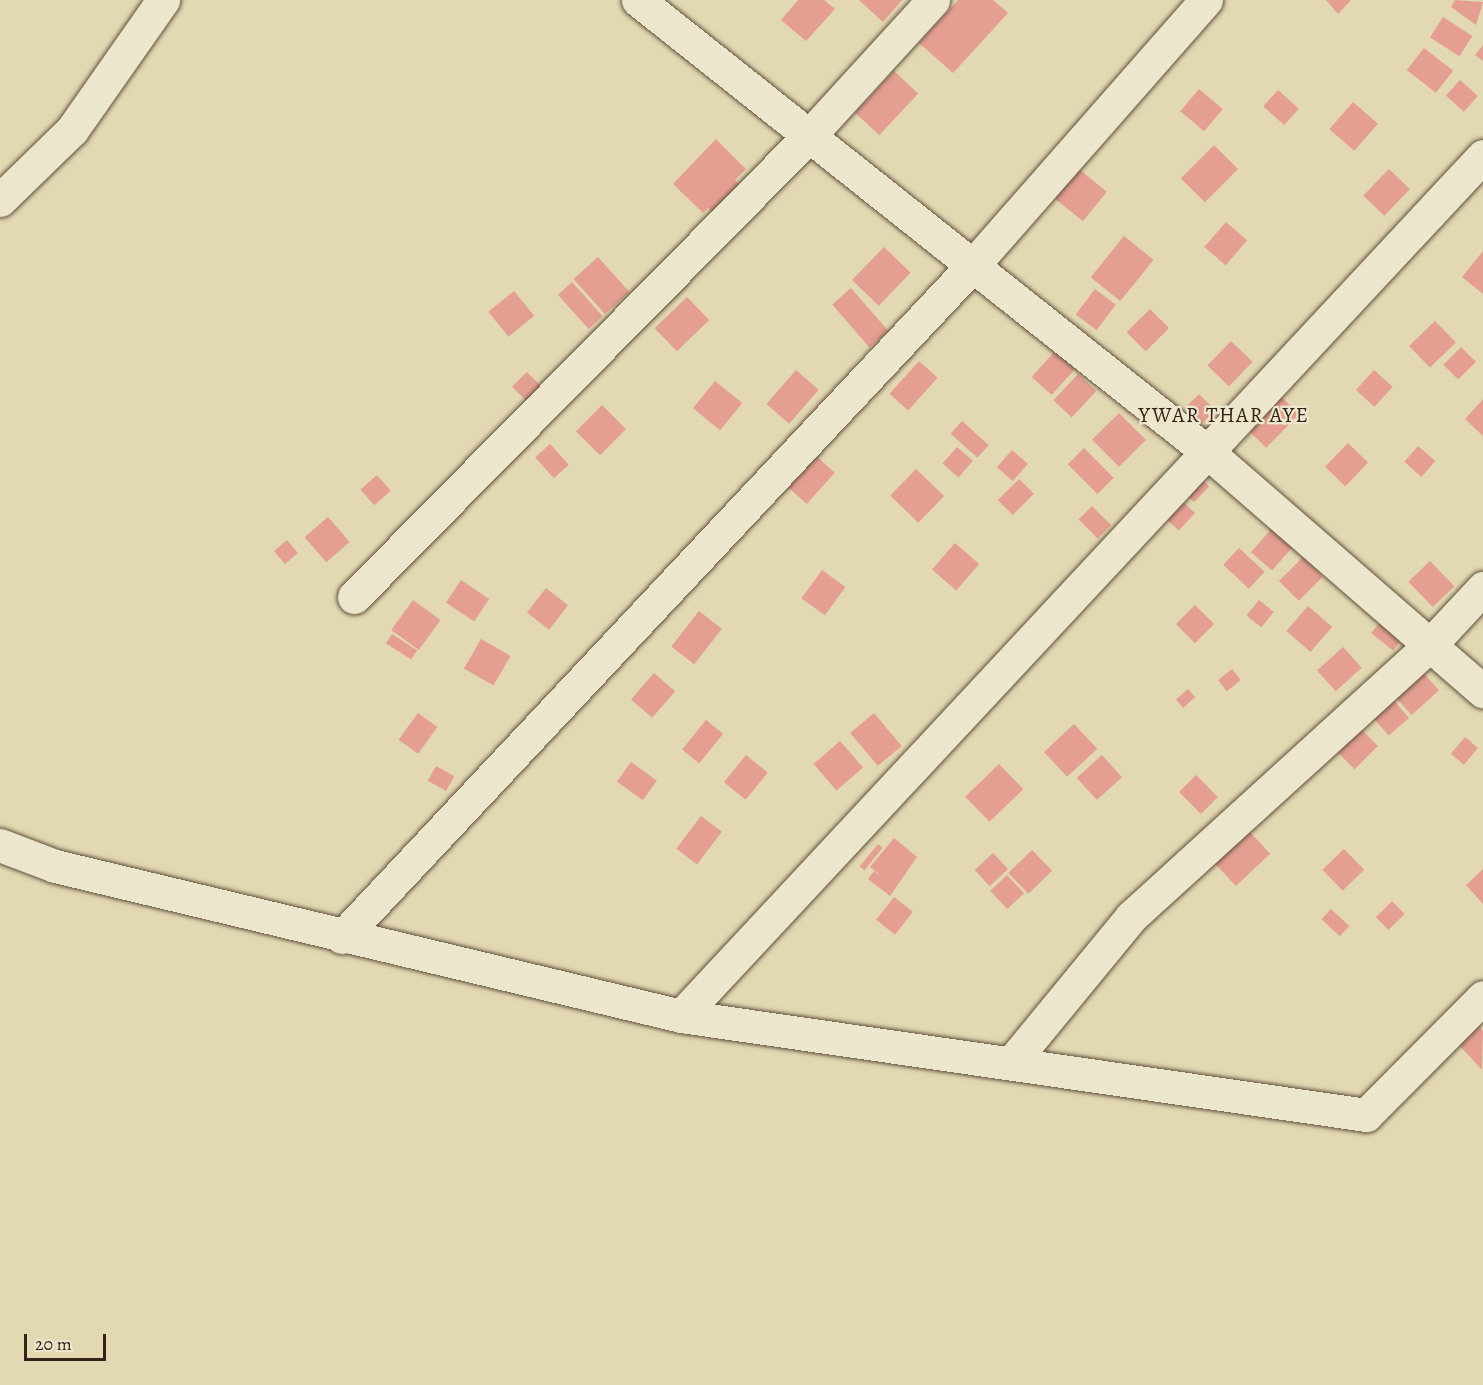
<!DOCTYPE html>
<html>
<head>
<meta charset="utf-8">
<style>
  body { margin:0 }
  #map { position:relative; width:1483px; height:1385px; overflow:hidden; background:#e2d8b1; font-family:Alegreya,serif }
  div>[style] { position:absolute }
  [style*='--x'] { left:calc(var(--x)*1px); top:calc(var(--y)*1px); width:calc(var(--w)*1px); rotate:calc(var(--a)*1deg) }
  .building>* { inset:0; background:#e49f92; transform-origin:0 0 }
  .roads { filter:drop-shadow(0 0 2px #60503e) drop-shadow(0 0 2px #60503e) }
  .minor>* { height:33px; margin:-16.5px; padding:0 16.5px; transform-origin:16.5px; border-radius:16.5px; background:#ece6cc }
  span { translate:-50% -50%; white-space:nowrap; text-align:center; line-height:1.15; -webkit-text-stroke:4.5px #ece6cc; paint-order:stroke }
  .quarter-label { font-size:21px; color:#352317; letter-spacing:1.5px }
  .scale { position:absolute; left:24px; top:1334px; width:82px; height:27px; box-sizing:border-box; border:3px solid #352317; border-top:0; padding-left:8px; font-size:18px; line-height:21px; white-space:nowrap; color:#352317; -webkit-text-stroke:4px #ece6cc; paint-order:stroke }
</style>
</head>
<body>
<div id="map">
  <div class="building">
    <i style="clip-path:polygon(798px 0,824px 0,835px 9px,806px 41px,781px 20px)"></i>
    <i style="clip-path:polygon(859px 0,902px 0,883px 22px)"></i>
    <i style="clip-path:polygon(958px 0,993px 0,1008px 13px,953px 73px,919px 43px)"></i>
    <i style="clip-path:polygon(1326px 0,1351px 0,1338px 14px)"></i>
    <i style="clip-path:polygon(1455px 0,1483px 2px,1476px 25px,1451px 7px)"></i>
    <i style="left:1443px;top:17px;width:35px;height:24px;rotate:33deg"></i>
    <i style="clip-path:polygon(1483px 45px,1483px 61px,1475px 55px)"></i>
    <i style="left:1424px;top:48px;width:37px;height:28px;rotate:38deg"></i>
    <i style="left:894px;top:71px;width:33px;height:57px;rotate:43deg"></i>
    <i style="left:1460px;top:80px;width:24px;height:21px;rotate:42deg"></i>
    <i style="left:1199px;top:89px;width:31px;height:29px;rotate:40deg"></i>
    <i style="left:1278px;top:90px;width:28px;height:22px;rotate:42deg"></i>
    <i style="left:1353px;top:102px;width:33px;height:36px;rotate:41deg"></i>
    <i style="clip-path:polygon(716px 139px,746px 169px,735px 180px,741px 186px,714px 214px,708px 208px,703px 213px,673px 184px)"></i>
    <i style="left:1214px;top:145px;width:34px;height:47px;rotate:45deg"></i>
    <i style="left:1075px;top:166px;width:41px;height:38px;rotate:39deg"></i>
    <i style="left:1389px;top:169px;width:29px;height:37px;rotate:44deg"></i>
    <i style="left:1226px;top:222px;width:28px;height:33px;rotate:41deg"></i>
    <i style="left:1124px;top:236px;width:38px;height:53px;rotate:39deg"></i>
    <i style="left:884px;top:247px;width:37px;height:46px;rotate:44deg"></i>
    <i style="clip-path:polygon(1483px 251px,1483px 294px,1462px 277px)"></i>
    <i style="left:598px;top:257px;width:47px;height:33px;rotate:48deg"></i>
    <i style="left:572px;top:282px;width:46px;height:19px;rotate:48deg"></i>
    <i style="left:851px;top:288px;width:57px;height:25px;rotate:49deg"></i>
    <i style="left:1095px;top:289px;width:26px;height:32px;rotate:37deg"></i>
    <i style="left:514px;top:291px;width:32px;height:33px;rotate:51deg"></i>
    <i style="left:687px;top:297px;width:32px;height:45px;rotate:46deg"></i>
    <i style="left:1150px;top:309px;width:27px;height:33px;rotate:45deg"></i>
    <i style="left:1435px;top:321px;width:30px;height:36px;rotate:46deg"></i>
    <i style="left:1231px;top:341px;width:30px;height:34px;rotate:44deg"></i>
    <i style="left:1461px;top:347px;width:21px;height:25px;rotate:45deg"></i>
    <i style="left:1055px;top:351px;width:27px;height:35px;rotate:42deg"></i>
    <i style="left:919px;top:361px;width:25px;height:44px;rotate:42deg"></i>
    <i style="left:796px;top:370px;width:30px;height:45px;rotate:41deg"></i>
    <i style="left:1374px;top:370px;width:25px;height:27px;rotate:42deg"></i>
    <i style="left:527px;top:372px;width:25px;height:21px;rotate:45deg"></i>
    <i style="left:1078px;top:374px;width:25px;height:36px;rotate:43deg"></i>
    <i style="left:715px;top:381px;width:35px;height:35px;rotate:39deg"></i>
    <i style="left:1273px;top:389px;width:36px;height:47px;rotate:44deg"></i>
    <i style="left:1199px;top:394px;width:23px;height:21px;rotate:45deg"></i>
    <i style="clip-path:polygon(1483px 399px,1483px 436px,1465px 419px)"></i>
    <i style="left:602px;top:405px;width:34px;height:37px;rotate:45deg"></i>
    <i style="left:1119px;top:413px;width:38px;height:38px;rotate:45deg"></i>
    <i style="left:962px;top:421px;width:36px;height:17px;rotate:42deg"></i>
    <i style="left:1348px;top:443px;width:28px;height:33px;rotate:44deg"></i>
    <i style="left:550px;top:444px;width:28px;height:20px;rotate:48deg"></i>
    <i style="left:1418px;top:446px;width:23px;height:21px;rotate:41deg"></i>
    <i style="left:957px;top:447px;width:21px;height:22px;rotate:41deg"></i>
    <i style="left:1084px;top:448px;width:42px;height:23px;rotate:45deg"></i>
    <i style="left:1012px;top:450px;width:21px;height:23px;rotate:41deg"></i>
    <i style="left:814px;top:454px;width:28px;height:42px;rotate:42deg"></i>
    <i style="left:916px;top:469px;width:39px;height:37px;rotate:44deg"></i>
    <i style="left:1196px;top:474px;width:18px;height:22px;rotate:43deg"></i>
    <i style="left:377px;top:475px;width:21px;height:22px;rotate:49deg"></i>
    <i style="left:1019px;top:479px;width:21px;height:30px;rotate:45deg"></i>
    <i style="left:1179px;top:498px;width:22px;height:24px;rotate:43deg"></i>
    <i style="left:1092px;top:506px;width:27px;height:19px;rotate:45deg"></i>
    <i style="left:328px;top:517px;width:33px;height:31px;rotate:49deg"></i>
    <i style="left:1272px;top:528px;width:28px;height:32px;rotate:41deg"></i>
    <i style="left:287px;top:540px;width:17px;height:17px;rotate:50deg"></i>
    <i style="left:955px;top:543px;width:32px;height:35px;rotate:41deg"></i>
    <i style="left:1239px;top:548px;width:35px;height:23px;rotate:43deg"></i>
    <i style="left:1303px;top:557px;width:28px;height:34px;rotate:45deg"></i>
    <i style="left:1430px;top:561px;width:35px;height:30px;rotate:46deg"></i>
    <i style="left:822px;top:570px;width:29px;height:35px;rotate:36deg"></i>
    <i style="left:461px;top:580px;width:34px;height:27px;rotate:34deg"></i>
    <i style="left:546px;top:588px;width:28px;height:31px;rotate:38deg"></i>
    <i style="left:413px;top:600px;width:34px;height:37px;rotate:36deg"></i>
    <i style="left:1259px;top:600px;width:19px;height:20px;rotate:39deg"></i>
    <i style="left:1195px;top:605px;width:27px;height:27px;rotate:45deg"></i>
    <i style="left:1308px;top:606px;width:32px;height:33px;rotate:41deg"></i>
    <i style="left:699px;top:611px;width:29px;height:45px;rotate:38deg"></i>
    <i style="left:1380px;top:622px;width:28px;height:14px;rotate:39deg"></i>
    <i style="left:392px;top:634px;width:30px;height:11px;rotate:33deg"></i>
    <i style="left:481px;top:639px;width:34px;height:34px;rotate:30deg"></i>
    <i style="left:1343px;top:647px;width:28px;height:35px;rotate:48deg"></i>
    <i style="left:1419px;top:668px;width:30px;height:37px;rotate:48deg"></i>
    <i style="left:1232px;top:669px;width:14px;height:18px;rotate:51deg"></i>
    <i style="left:654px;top:673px;width:28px;height:35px;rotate:41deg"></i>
    <i style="left:1188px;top:689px;width:11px;height:16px;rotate:49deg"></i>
    <i style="left:1390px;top:696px;width:29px;height:27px;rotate:49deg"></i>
    <i style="left:418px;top:713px;width:24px;height:33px;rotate:36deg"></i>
    <i style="left:874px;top:713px;width:43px;height:31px;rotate:50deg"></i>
    <i style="left:706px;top:720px;width:22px;height:38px;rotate:39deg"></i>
    <i style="left:1074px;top:724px;width:34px;height:41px;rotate:47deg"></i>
    <i style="left:1356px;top:724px;width:31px;height:33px;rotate:45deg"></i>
    <i style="left:1465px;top:737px;width:17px;height:22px;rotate:40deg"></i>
    <i style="left:840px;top:741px;width:35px;height:35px;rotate:49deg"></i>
    <i style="left:746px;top:755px;width:28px;height:35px;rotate:39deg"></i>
    <i style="left:1102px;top:755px;width:30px;height:34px;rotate:48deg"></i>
    <i style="left:631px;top:762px;width:32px;height:24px;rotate:36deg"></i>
    <i style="left:999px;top:764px;width:35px;height:47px;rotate:46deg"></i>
    <i style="left:436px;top:766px;width:21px;height:17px;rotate:29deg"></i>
    <i style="left:1196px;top:775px;width:31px;height:24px;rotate:45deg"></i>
    <i style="left:701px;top:816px;width:26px;height:41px;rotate:37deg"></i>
    <i style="left:1247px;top:829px;width:34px;height:47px;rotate:47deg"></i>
    <i style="clip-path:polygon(894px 838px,917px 857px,890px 896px,868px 879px,874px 871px,883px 877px,870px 867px)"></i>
    <i style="left:878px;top:844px;width:6px;height:29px;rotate:39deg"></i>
    <i style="left:1344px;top:849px;width:29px;height:30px;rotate:46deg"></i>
    <i style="left:1032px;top:850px;width:29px;height:33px;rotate:46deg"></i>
    <i style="left:993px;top:853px;width:22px;height:25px;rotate:47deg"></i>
    <i style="clip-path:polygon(1483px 869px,1483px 904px,1466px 885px)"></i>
    <i style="left:1007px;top:875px;width:25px;height:23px;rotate:47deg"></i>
    <i style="left:894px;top:897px;width:24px;height:29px;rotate:38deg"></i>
    <i style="left:1392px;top:901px;width:18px;height:23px;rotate:45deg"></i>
    <i style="left:1331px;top:909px;width:25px;height:14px;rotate:43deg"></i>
    <i style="clip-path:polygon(1479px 1026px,1483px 1031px,1482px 1070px,1459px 1045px)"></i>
  </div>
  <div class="roads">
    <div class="minor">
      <i style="--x:638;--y:0;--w:730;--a:38.44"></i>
      <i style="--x:1210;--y:454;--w:362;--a:41"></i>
      <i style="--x:0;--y:200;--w:100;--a:-44.2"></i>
      <i style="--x:72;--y:130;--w:159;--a:-55"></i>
      <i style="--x:354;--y:597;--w:648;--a:-45.38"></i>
      <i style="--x:809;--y:136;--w:184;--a:-47.6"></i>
      <i style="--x:0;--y:845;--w:59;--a:20.9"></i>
      <i style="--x:55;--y:866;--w:644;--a:13.47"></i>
      <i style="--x:681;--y:1016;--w:692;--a:8.22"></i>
      <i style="--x:1366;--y:1115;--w:166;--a:-45.2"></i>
      <i style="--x:342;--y:937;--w:925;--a:-46.8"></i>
      <i style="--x:975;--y:263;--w:350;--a:-48.7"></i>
      <i style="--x:681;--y:1016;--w:1176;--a:-47"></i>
      <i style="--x:1012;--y:1062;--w:188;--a:-50.6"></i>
      <i style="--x:1131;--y:917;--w:404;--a:-42.3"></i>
      <i style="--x:1430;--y:645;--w:78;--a:-47.1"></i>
    </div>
  </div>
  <div class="quarter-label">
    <span style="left:1224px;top:415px">YWAR THAR AYE</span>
  </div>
  <div class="scale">20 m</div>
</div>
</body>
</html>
